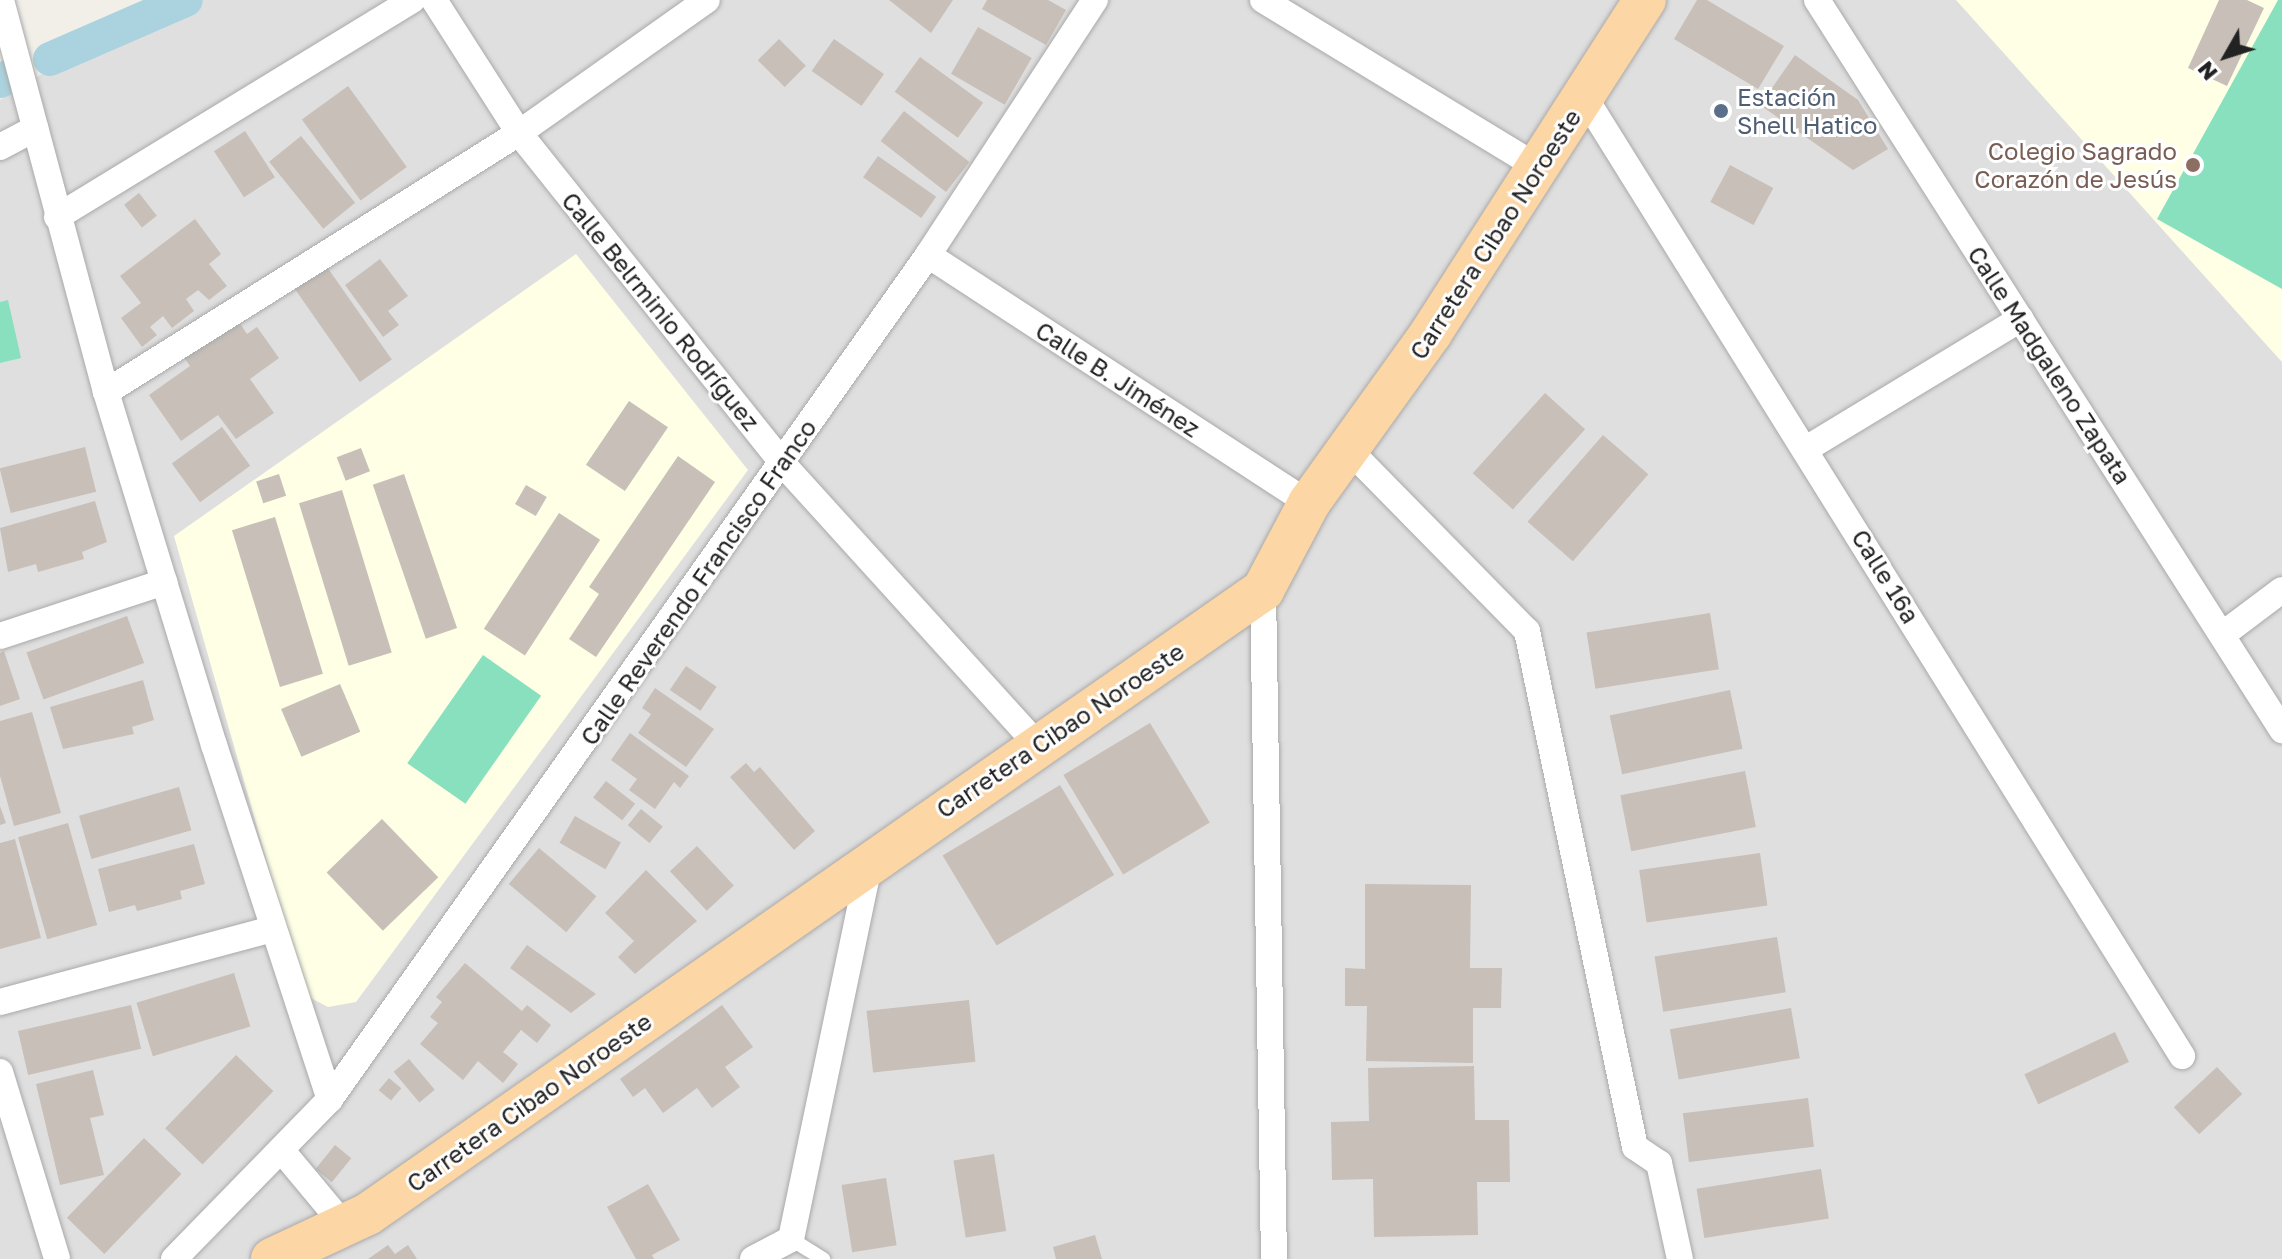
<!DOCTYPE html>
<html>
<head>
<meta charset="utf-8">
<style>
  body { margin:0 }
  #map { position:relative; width:2282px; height:1259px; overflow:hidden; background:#f2efe9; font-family:"Golos Text",sans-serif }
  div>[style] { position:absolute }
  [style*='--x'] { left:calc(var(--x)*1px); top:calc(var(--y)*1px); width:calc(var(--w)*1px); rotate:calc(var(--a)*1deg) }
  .residential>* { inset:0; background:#e0dfdf }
  .education>* { inset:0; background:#ffffe5 }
  .pitch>* { inset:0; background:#88e0be; transform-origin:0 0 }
  .canal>* { height:34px; margin:-17px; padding:0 17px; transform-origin:17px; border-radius:17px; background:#aad3df }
  .building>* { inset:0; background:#c7bfb8; transform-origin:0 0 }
  .roads { filter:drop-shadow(0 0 2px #a9a9a9) drop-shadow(0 0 2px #a9a9a9) }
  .lane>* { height:14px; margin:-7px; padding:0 7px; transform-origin:7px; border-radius:7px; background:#fff }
  .street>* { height:26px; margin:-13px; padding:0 13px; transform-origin:13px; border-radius:13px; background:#fff }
  .primary>* { height:42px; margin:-21px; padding:0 21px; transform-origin:21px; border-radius:21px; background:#fcd6a4 }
  .dots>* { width:22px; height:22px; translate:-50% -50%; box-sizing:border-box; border:4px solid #fff; border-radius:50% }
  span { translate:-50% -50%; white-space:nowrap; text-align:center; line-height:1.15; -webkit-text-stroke:6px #fff; paint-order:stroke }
  .service-label { font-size:24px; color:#4e5e75 }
  .left { translate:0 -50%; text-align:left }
  .education-label { font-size:24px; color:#785e54 }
  .right { translate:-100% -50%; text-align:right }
  .street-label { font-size:24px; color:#222 }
  .north { position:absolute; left:2186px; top:16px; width:80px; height:80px; -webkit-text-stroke:6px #fff; paint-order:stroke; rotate:231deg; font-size:22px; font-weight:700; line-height:32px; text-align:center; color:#222 }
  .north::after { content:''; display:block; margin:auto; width:28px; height:36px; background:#222; clip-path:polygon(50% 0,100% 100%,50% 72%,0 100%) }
</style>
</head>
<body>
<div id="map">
  <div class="residential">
    <i style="clip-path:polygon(160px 0,2282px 0,2282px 1259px,0 1259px,0 100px)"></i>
  </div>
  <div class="education">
    <i style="clip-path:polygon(1956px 0,2282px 0,2282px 362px,2253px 330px)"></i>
    <i style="clip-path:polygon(576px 254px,748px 470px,356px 1002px,328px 1007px,305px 995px,174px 536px)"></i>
  </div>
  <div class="pitch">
    <i style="clip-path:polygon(2278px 0,2282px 0,2282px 289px,2157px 219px)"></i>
    <i style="clip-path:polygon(8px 300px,21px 358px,0 363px,0 302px)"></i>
    <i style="left:483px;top:655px;width:71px;height:132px;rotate:35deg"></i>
  </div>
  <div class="canal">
    <i style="--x:50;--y:59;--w:148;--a:-23.5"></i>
    <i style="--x:0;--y:81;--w:9;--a:-27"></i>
  </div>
  <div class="building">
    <i style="clip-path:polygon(889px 0,953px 0,931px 33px)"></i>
    <i style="clip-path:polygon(987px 0,1048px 0,1066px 10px,1046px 45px,982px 9px)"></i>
    <i style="clip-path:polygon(1697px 0,1707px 0,1784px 46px,1758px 89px,1674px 39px)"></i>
    <i style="clip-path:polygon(2219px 0,2247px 0,2264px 8px,2227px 86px,2188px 68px)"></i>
    <i style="left:978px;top:27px;width:62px;height:54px;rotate:30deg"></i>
    <i style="left:779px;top:39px;width:38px;height:30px;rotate:45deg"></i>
    <i style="left:834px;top:39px;width:61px;height:39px;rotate:35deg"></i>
    <i style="clip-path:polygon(1795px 55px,1858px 100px,1888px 149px,1853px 170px,1760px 105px)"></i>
    <i style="left:920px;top:57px;width:78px;height:43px;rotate:36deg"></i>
    <i style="left:348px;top:86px;width:100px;height:57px;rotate:54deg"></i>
    <i style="left:904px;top:111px;width:83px;height:38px;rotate:38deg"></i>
    <i style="left:245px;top:131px;width:55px;height:37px;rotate:57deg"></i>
    <i style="left:301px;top:136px;width:86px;height:41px;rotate:51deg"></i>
    <i style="left:878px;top:156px;width:71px;height:26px;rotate:35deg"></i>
    <i style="left:1730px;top:165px;width:49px;height:42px;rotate:28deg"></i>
    <i style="left:139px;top:193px;width:29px;height:19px;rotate:52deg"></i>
    <i style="clip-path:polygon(195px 219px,221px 254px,209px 264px,227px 286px,209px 300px,198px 290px,186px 299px,194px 311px,172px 328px,163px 316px,150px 327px,157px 335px,142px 347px,121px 318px,141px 303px,120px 276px)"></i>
    <i style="clip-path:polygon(380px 259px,408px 296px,388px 311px,399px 325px,383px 337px,345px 285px)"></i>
    <i style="left:327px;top:267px;width:113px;height:39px;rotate:55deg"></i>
    <i style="clip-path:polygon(239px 322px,247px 334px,257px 327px,279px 358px,250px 379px,274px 413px,236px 439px,218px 415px,181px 441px,149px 395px,190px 366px,183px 356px)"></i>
    <i style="left:1545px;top:393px;width:54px;height:108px;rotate:42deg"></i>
    <i style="left:629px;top:401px;width:47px;height:77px;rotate:34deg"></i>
    <i style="left:222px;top:427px;width:48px;height:62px;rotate:54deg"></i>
    <i style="left:1603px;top:435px;width:60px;height:115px;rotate:41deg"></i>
    <i style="left:85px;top:447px;width:46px;height:88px;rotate:76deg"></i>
    <i style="left:361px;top:448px;width:25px;height:26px;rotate:69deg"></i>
    <i style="clip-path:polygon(678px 456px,715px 482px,596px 657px,569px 639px,599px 594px,589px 587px)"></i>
    <i style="left:279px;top:474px;width:23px;height:24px;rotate:72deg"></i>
    <i style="left:404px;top:474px;width:163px;height:33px;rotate:71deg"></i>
    <i style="left:526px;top:485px;width:24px;height:22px;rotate:30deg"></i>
    <i style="left:342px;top:490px;width:170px;height:45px;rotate:73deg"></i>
    <i style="clip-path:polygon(95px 501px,107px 542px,82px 552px,84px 559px,38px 572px,36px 564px,8px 572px,0 528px)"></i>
    <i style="left:559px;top:513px;width:49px;height:138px;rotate:33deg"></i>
    <i style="left:275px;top:517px;width:164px;height:45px;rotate:73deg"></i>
    <i style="left:1710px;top:613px;width:57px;height:125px;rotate:81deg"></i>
    <i style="left:127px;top:616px;width:50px;height:107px;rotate:70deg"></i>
    <i style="clip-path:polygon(4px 651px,20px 699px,0 706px,0 653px)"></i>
    <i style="left:686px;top:666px;width:37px;height:29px;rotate:34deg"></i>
    <i style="clip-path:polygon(143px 680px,154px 720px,132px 727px,134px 734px,63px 749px,50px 707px)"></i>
    <i style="left:340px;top:684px;width:52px;height:64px;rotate:67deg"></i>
    <i style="clip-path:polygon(655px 688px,714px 729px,686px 767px,638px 733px,651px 714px,642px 708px)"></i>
    <i style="left:1730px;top:690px;width:60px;height:123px;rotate:78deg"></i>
    <i style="clip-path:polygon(32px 712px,61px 813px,14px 826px,0 776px,0 721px)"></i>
    <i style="left:1150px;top:723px;width:116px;height:101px;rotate:59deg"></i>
    <i style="clip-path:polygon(630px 733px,689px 776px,680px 788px,674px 782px,655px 809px,629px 790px,637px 779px,611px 760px)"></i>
    <i style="clip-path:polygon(746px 763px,754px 772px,760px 767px,815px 831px,794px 850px,730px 777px)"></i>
    <i style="left:1745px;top:771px;width:57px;height:127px;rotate:79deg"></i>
    <i style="left:606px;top:781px;width:37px;height:21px;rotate:38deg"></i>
    <i style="left:1060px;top:785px;width:105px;height:137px;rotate:59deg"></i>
    <i style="left:179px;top:787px;width:45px;height:104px;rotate:74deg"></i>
    <i style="clip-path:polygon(0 806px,6px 823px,0 825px)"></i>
    <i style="left:641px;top:809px;width:28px;height:21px;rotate:39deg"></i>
    <i style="left:575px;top:816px;width:53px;height:31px;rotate:30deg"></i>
    <i style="left:382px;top:819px;width:81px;height:77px;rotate:46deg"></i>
    <i style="left:68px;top:823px;width:106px;height:52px;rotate:74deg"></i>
    <i style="clip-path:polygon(15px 839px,41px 938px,0 949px,0 843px)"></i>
    <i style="clip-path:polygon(194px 844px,205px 884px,180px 891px,182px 899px,137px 911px,135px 905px,109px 912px,98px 869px)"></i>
    <i style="left:697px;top:846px;width:54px;height:37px;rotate:47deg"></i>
    <i style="left:539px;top:848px;width:75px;height:47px;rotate:40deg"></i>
    <i style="left:1760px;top:853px;width:53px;height:122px;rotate:82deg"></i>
    <i style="clip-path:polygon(646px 870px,697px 921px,635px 974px,618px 957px,634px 941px,605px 913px)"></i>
    <i style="clip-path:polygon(1365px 884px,1471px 885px,1470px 968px,1502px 968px,1501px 1008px,1473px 1008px,1473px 1063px,1366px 1061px,1367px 1006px,1345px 1006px,1345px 968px,1365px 969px)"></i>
    <i style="left:1777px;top:937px;width:56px;height:124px;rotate:81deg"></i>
    <i style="clip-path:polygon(527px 945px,596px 994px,571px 1013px,510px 968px)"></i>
    <i style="clip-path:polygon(465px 963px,522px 1011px,527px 1005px,551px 1025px,537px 1043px,521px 1030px,503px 1052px,518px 1064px,503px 1083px,478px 1061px,463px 1080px,420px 1044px,438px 1023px,430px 1017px,442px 1002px,436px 997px)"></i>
    <i style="left:234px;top:973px;width:56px;height:102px;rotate:73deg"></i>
    <i style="left:969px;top:1000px;width:62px;height:103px;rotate:84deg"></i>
    <i style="left:131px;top:1005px;width:45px;height:116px;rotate:77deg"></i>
    <i style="clip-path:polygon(722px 1005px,753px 1047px,725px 1067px,740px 1087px,712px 1108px,697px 1088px,663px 1113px,645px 1088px,633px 1097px,620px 1079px)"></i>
    <i style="left:1791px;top:1008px;width:51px;height:123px;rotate:80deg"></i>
    <i style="left:2115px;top:1032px;width:33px;height:100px;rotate:65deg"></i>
    <i style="left:236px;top:1055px;width:52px;height:102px;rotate:44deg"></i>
    <i style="left:409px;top:1059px;width:40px;height:20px;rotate:50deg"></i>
    <i style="clip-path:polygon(1474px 1066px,1475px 1120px,1509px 1120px,1510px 1182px,1477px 1182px,1478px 1235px,1374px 1237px,1373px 1179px,1332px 1180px,1331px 1122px,1369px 1121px,1368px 1068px)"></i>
    <i style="left:2217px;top:1067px;width:37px;height:59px;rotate:47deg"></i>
    <i style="clip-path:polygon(93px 1070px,104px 1115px,90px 1118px,104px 1175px,60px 1185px,36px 1084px)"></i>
    <i style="left:389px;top:1078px;width:16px;height:16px;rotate:40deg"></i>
    <i style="left:1808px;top:1098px;width:49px;height:126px;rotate:83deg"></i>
    <i style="left:144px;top:1138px;width:52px;height:111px;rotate:44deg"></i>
    <i style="left:335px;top:1145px;width:21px;height:31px;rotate:39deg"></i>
    <i style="left:994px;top:1154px;width:78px;height:41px;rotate:81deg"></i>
    <i style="left:1821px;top:1169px;width:50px;height:126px;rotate:81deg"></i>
    <i style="left:886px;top:1178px;width:68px;height:45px;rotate:81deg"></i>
    <i style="clip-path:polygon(648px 1184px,680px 1240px,652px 1255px,654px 1259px,636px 1259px,607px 1207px)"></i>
    <i style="clip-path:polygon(1095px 1235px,1102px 1259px,1056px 1259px,1053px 1247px)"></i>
    <i style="clip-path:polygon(388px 1245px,395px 1254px,408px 1245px,417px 1259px,368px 1259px)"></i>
  </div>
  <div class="roads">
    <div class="lane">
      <i style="--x:791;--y:1239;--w:38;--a:32"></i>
    </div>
    <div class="street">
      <i style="--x:1;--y:0;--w:406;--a:75"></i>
      <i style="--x:106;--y:392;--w:369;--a:73"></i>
      <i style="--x:214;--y:745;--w:373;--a:71.9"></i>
      <i style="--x:434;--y:0;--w:158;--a:57.4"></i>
      <i style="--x:519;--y:133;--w:422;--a:51.4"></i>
      <i style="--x:782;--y:463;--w:382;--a:47.8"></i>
      <i style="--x:1263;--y:0;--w:323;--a:31.3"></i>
      <i style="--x:1817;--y:0;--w:866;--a:57.5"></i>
      <i style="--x:1585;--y:98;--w:1129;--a:58.07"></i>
      <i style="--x:0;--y:147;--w:40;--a:-28"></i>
      <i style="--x:57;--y:217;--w:416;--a:-31.4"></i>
      <i style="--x:928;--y:255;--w:455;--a:33.1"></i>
      <i style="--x:106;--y:392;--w:487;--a:-32.1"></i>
      <i style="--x:519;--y:133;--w:230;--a:-35.3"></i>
      <i style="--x:1806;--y:449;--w:251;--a:-31.2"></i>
      <i style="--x:1350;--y:451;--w:252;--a:45.5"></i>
      <i style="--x:1527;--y:631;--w:527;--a:78.18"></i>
      <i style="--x:1635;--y:1147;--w:29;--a:34"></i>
      <i style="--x:1659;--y:1163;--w:98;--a:77.7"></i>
      <i style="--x:1263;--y:590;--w:669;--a:89.06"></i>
      <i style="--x:2222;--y:635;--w:75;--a:-36.9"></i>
      <i style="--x:0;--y:636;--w:173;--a:-18.2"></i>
      <i style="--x:0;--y:1002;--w:282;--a:-15"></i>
      <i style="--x:0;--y:1072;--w:195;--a:73"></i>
      <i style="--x:283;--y:1152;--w:94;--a:50.2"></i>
      <i style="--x:174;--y:1259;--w:223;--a:-45.7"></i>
      <i style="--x:330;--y:1099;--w:1034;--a:-54.68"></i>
      <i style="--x:928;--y:255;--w:305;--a:-56.8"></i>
      <i style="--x:753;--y:1259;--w:43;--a:-27.8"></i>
      <i style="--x:791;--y:1239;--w:387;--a:-78.2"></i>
    </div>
    <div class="primary">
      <i style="--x:272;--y:1259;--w:106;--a:-25.1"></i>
      <i style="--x:368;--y:1214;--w:1091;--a:-34.88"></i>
      <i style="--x:1263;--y:590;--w:98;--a:-62.1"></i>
      <i style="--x:1309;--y:503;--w:209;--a:-54.3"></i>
      <i style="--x:1431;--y:333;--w:396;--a:-57.3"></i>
    </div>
  </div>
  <div class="dots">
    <i style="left:1721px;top:111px;background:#5c6f8a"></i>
    <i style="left:2193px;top:165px;background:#8d6e63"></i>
  </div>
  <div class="service-label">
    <span class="left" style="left:1737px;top:111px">Estación<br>Shell Hatico</span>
  </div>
  <div class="education-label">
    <span class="right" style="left:2177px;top:165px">Colegio Sagrado<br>Corazón de Jesús</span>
  </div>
  <div class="street-label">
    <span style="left:1495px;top:234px;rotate:-57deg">Carretera Cibao Noroeste</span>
    <span style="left:661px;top:311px;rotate:51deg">Calle Belrminio Rodríguez</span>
    <span style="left:2050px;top:365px;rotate:57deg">Calle Madgaleno Zapata</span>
    <span style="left:1118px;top:379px;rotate:33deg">Calle B. Jiménez</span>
    <span style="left:1886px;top:576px;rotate:58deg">Calle 16ª</span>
    <span style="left:698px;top:582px;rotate:-55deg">Calle Reverendo Francisco Franco</span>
    <span style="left:1060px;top:730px;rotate:-34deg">Carretera Cibao Noroeste</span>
    <span style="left:529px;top:1102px;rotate:-35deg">Carretera Cibao Noroeste</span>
  </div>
  <div class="north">N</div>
</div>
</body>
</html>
